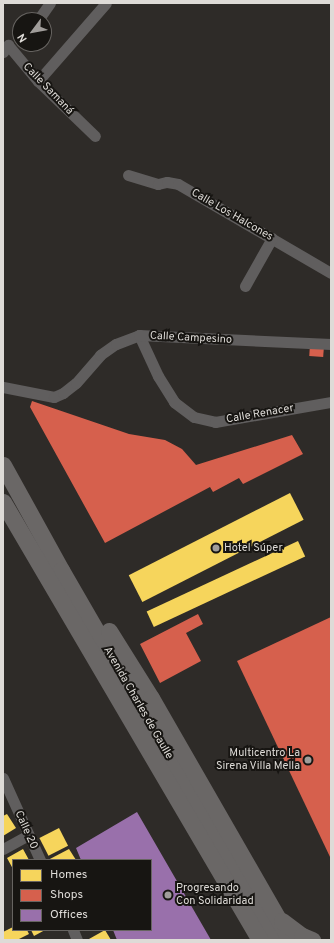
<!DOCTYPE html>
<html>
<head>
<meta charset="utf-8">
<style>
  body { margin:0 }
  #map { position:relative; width:334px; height:943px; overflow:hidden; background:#2e2b28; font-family:Overpass,sans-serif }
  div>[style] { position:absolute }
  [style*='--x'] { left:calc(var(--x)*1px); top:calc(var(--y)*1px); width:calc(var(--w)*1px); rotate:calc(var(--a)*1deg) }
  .homes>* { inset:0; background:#f6d55c; transform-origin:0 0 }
  .shops>* { inset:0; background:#d6604d; transform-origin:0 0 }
  .offices>* { inset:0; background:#9970ab }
  .street>* { height:11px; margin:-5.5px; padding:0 5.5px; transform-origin:5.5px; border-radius:5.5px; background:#605e5e }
  .primary>* { height:17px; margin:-8.5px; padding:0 8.5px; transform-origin:8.5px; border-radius:8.5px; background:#6a6766 }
  .dots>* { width:11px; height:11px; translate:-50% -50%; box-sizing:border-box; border:2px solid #171512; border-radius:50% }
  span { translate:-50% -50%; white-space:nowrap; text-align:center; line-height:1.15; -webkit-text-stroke:4px #171512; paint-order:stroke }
  .street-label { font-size:11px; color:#dedbd7 }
  .poi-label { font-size:11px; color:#dedbd7 }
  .left { translate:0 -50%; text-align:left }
  .right { translate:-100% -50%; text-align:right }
  .frame { position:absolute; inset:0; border:4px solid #dedbd7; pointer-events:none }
  .legend { position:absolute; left:12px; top:859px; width:140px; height:72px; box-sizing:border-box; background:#171512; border:1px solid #676461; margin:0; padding:5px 7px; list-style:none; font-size:12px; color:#dedbd7 }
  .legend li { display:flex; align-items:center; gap:8px; height:20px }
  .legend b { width:20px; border:1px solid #676461 }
  .north { position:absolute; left:12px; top:12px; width:40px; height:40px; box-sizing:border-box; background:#171512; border:1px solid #676461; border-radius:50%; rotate:238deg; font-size:11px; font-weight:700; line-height:16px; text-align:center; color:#dedbd7 }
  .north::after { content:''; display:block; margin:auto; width:14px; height:18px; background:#a09d9a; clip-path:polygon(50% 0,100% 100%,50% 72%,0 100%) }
</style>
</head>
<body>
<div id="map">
  <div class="homes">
    <i style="left:290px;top:493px;width:30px;height:181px;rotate:63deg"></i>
    <i style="left:298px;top:541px;width:17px;height:167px;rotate:65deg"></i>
    <i style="clip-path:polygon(7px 814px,16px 828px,3px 836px,3px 816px)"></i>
    <i style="left:59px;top:828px;width:20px;height:22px;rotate:63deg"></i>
    <i style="clip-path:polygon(23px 849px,29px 860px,13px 860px,13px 869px,7px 858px)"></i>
    <i style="clip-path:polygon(69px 849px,76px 860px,48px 860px)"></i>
    <i style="clip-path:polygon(13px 927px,13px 930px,27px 930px,29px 934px,17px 940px,3px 940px,3px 932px)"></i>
    <i style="clip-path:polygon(31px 930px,45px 930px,34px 936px)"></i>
    <i style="clip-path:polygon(105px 930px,111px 940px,89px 940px,89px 939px)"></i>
  </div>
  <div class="shops">
    <i style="left:310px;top:345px;width:14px;height:11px;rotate:4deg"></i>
    <i style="clip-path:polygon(32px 401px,129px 434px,165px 440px,182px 449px,196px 465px,292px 435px,303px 454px,243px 484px,239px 478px,213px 492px,210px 487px,105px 543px,30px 407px)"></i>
    <i style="clip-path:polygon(198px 614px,203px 624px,186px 633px,201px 661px,160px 683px,140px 644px)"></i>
    <i style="clip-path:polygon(331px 617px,331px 859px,237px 661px)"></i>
  </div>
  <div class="offices">
    <i style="clip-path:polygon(137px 812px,211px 940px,117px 940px,113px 930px,151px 930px,151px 860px,81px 860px,76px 848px)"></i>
  </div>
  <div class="street">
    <i style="--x:38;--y:20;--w:21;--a:-55"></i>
    <i style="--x:3;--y:52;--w:9;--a:-54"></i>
    <i style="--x:8;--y:45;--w:47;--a:50.2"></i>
    <i style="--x:38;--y:81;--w:79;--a:44"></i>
    <i style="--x:38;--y:81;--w:103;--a:-48.9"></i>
    <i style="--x:128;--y:175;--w:31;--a:17"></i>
    <i style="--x:158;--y:184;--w:9;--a:-13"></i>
    <i style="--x:167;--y:182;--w:11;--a:10"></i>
    <i style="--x:178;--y:184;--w:177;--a:30.2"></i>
    <i style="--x:245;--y:286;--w:55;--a:-60.6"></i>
    <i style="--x:139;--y:335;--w:45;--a:65.1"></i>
    <i style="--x:158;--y:376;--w:31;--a:58"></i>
    <i style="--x:174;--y:402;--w:25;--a:37"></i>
    <i style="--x:194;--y:417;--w:22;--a:13"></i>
    <i style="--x:215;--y:422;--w:118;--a:-9.8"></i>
    <i style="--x:3;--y:387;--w:52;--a:11.1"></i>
    <i style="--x:54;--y:397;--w:10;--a:-24"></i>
    <i style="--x:63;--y:393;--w:16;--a:-38"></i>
    <i style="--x:76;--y:383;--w:37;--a:-49"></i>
    <i style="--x:100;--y:355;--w:19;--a:-35"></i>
    <i style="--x:116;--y:344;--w:25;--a:-21"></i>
    <i style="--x:139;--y:335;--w:192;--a:2.7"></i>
    <i style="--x:3;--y:778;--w:90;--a:65.7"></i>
    <i style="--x:3;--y:849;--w:29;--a:-29"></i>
    <i style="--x:73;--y:930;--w:11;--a:68"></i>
  </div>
  <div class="primary">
    <i style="--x:3;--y:465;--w:120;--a:61.1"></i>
    <i style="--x:61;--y:570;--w:427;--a:60"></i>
    <i style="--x:3;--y:502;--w:508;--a:59.6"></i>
    <i style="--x:109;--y:631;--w:79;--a:57.9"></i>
    <i style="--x:151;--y:698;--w:279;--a:60.1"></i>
    <i style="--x:282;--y:921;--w:25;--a:37"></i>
    <i style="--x:302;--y:936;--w:11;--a:22"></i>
  </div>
  <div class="dots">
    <i style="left:216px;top:548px;background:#a09d9a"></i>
    <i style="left:308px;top:760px;background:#a09d9a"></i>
    <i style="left:168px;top:895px;background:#a09d9a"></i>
  </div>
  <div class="street-label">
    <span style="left:48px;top:89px;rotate:46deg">Calle Samaná</span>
    <span style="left:232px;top:215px;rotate:30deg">Calle Los Halcones</span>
    <span style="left:191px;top:338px;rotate:3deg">Calle Campesino</span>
    <span style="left:260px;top:414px;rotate:-10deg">Calle Renacer</span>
    <span style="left:138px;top:703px;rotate:60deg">Avenida Charles de Gaulle</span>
    <span style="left:26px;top:830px;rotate:66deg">Calle 20</span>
  </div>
  <div class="poi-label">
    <span class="left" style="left:224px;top:548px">Hotel Súper</span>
    <span class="right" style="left:300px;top:760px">Multicentro La<br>Sirena Villa Mella</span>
    <span class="left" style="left:176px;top:895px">Progresando<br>Con Solidaridad</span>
  </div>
  <div class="frame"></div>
  <ul class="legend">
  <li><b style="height:11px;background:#f6d55c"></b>Homes</li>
  <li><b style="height:11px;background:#d6604d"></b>Shops</li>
  <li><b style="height:11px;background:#9970ab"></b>Offices</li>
  </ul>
  <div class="north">N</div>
</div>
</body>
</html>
